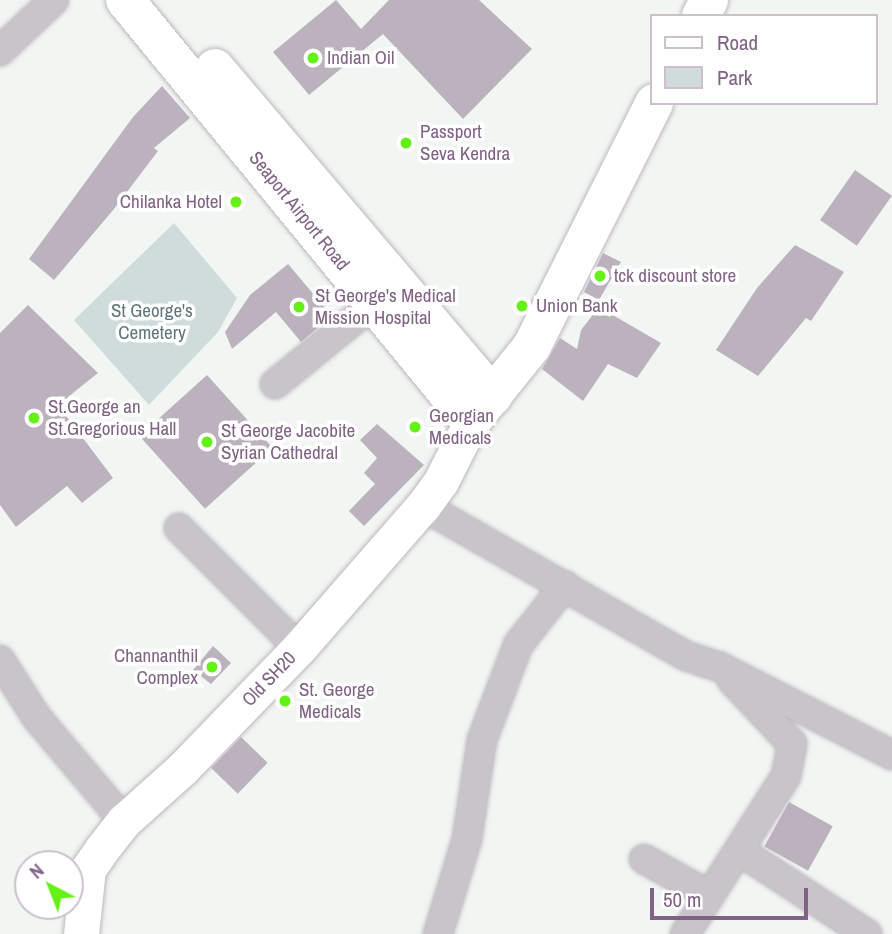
<!DOCTYPE html>
<html>
<head>
<meta charset="utf-8">
<style>
  body { margin:0 }
  #map { position:relative; width:892px; height:934px; overflow:hidden; background:#f2f6f3; font-family:"Archivo Narrow",sans-serif }
  div>[style] { position:absolute }
  [style*='--x'] { left:calc(var(--x)*1px); top:calc(var(--y)*1px); width:calc(var(--w)*1px); rotate:calc(var(--a)*1deg) }
  .green>* { inset:0; background:#d0dbdb }
  .building>* { inset:0; background:#bcb2be; transform-origin:0 0 }
  .roads { filter:drop-shadow(0 0 2px #bdb6be) drop-shadow(0 0 2px #bdb6be) }
  .minor>* { height:28px; margin:-14px; padding:0 14px; transform-origin:14px; border-radius:14px; background:#c9c3ca }
  .major>* { height:35px; margin:-17.5px; padding:0 17.5px; transform-origin:17.5px; border-radius:17.5px; background:#fff }
  .highway>* { height:38px; margin:-19px; padding:0 19px; transform-origin:19px; border-radius:19px; background:#fff }
  .dots>* { width:19px; height:19px; translate:-50% -50%; box-sizing:border-box; border:4px solid #fff; border-radius:50% }
  span { translate:-50% -50%; white-space:nowrap; text-align:center; line-height:1.15; -webkit-text-stroke:7px #fff; paint-order:stroke }
  .poi-label { font-size:19px; color:#806285 }
  .left { translate:0 -50%; text-align:left }
  .right { translate:-100% -50%; text-align:right }
  .street-label { font-size:19px; color:#806285 }
  .park-label { font-size:19px; color:#61767c }
  .legend { position:absolute; left:650px; top:14px; width:228px; height:91px; box-sizing:border-box; background:#fff; border:2px solid #ccc0ce; margin:0; padding:9px 12px; list-style:none; font-size:21px; color:#806285 }
  .legend li { display:flex; align-items:center; gap:14px; height:35px }
  .legend b { width:35px; border:2px solid #ccc0ce }
  .north { position:absolute; left:14px; top:850px; width:70px; height:70px; box-sizing:border-box; background:#fff; border:2px solid #ccc0ce; border-radius:50%; rotate:318deg; font-size:19px; font-weight:700; line-height:28px; text-align:center; color:#806285 }
  .north::after { content:''; display:block; margin:auto; width:24px; height:32px; background:#64f216; clip-path:polygon(50% 0,100% 100%,50% 72%,0 100%) }
  .scale { position:absolute; left:650px; top:888px; width:158px; height:32px; box-sizing:border-box; border:4px solid #806285; border-top:0; padding-left:9px; font-size:21px; line-height:24px; white-space:nowrap; color:#806285; -webkit-text-stroke:5px #fff; paint-order:stroke }
</style>
</head>
<body>
<div id="map">
  <div class="green">
    <i style="clip-path:polygon(174px 223px,237px 298px,218px 332px,149px 405px,74px 320px)"></i>
  </div>
  <div class="building">
    <i style="clip-path:polygon(336px 0,361px 29px,389px 0,479px 0,532px 49px,463px 119px,383px 34px,309px 95px,273px 52px)"></i>
    <i style="clip-path:polygon(162px 86px,190px 118px,154px 148px,158px 151px,114px 209px,54px 280px,29px 259px,133px 117px)"></i>
    <i style="left:855px;top:170px;width:45px;height:61px;rotate:35deg"></i>
    <i style="clip-path:polygon(795px 245px,844px 272px,811px 321px,806px 318px,758px 376px,716px 350px,757px 288px)"></i>
    <i style="clip-path:polygon(603px 253px,621px 262px,599px 300px,584px 292px)"></i>
    <i style="clip-path:polygon(288px 264px,332px 316px,301px 342px,276px 312px,232px 349px,225px 332px,250px 295px)"></i>
    <i style="clip-path:polygon(28px 305px,98px 373px,58px 405px,113px 478px,82px 503px,67px 486px,16px 527px,0 505px,0 333px)"></i>
    <i style="clip-path:polygon(599px 307px,661px 343px,637px 378px,608px 364px,583px 401px,542px 369px,560px 338px,577px 349px,581px 330px)"></i>
    <i style="left:207px;top:375px;width:98px;height:91px;rotate:48deg"></i>
    <i style="clip-path:polygon(377px 424px,424px 465px,364px 526px,349px 511px,375px 484px,364px 473px,377px 458px,360px 440px)"></i>
    <i style="clip-path:polygon(213px 646px,231px 663px,211px 684px,193px 670px)"></i>
    <i style="left:241px;top:737px;width:37px;height:43px;rotate:44deg"></i>
    <i style="left:789px;top:802px;width:50px;height:51px;rotate:29deg"></i>
  </div>
  <div class="roads">
    <div class="minor">
      <i style="--x:0;--y:51;--w:74;--a:-43.4"></i>
      <i style="--x:275;--y:384;--w:130;--a:-39.1"></i>
      <i style="--x:423;--y:506;--w:303;--a:29.7"></i>
      <i style="--x:686;--y:656;--w:36;--a:18"></i>
      <i style="--x:720;--y:667;--w:193;--a:27.1"></i>
      <i style="--x:179;--y:528;--w:170;--a:45"></i>
      <i style="--x:0;--y:660;--w:69;--a:57.5"></i>
      <i style="--x:37;--y:718;--w:135;--a:49.8"></i>
      <i style="--x:740;--y:851;--w:152;--a:33.2"></i>
      <i style="--x:644;--y:859;--w:74;--a:29"></i>
      <i style="--x:438;--y:934;--w:99;--a:-73"></i>
      <i style="--x:467;--y:839;--w:100;--a:-81.4"></i>
      <i style="--x:482;--y:740;--w:102;--a:-69.2"></i>
      <i style="--x:518;--y:645;--w:76;--a:-51.9"></i>
      <i style="--x:685;--y:934;--w:188;--a:-57.4"></i>
      <i style="--x:786;--y:776;--w:33;--a:-79"></i>
      <i style="--x:792;--y:744;--w:88;--a:-133.2"></i>
    </div>
    <div class="major">
      <i style="--x:81;--y:934;--w:65;--a:-83.9"></i>
      <i style="--x:88;--y:869;--w:24;--a:-55"></i>
      <i style="--x:102;--y:849;--w:36;--a:-52"></i>
      <i style="--x:124;--y:821;--w:79;--a:-41.9"></i>
      <i style="--x:183;--y:768;--w:167;--a:-46"></i>
      <i style="--x:299;--y:648;--w:189;--a:-48.9"></i>
      <i style="--x:423;--y:506;--w:31;--a:-54"></i>
      <i style="--x:441;--y:481;--w:66;--a:-63"></i>
    </div>
    <div class="highway">
      <i style="--x:125;--y:0;--w:546;--a:50.65"></i>
      <i style="--x:471;--y:422;--w:97;--a:-51.2"></i>
      <i style="--x:532;--y:346;--w:272;--a:-63.3"></i>
      <i style="--x:701;--y:16;--w:18;--a:-63"></i>
      <i style="--x:215;--y:68;--w:430;--a:49.7"></i>
    </div>
  </div>
  <div class="dots">
    <i style="left:313px;top:58px;background:#64f216"></i>
    <i style="left:406px;top:143px;background:#64f216"></i>
    <i style="left:236px;top:202px;background:#64f216"></i>
    <i style="left:600px;top:276px;background:#64f216"></i>
    <i style="left:522px;top:306px;background:#64f216"></i>
    <i style="left:299px;top:307px;background:#64f216"></i>
    <i style="left:34px;top:418px;background:#64f216"></i>
    <i style="left:415px;top:427px;background:#64f216"></i>
    <i style="left:207px;top:442px;background:#64f216"></i>
    <i style="left:212px;top:667px;background:#64f216"></i>
    <i style="left:285px;top:701px;background:#64f216"></i>
  </div>
  <div class="poi-label">
    <span class="left" style="left:327px;top:58px">Indian Oil</span>
    <span class="left" style="left:420px;top:143px">Passport<br>Seva Kendra</span>
    <span class="right" style="left:222px;top:202px">Chilanka Hotel</span>
    <span class="left" style="left:614px;top:276px">tck discount store</span>
    <span class="left" style="left:315px;top:307px">St George's Medical<br>Mission Hospital</span>
    <span class="left" style="left:536px;top:306px">Union Bank</span>
    <span class="left" style="left:48px;top:418px">St.George an<br>St.Gregorious Hall</span>
    <span class="left" style="left:429px;top:427px">Georgian<br>Medicals</span>
    <span class="left" style="left:221px;top:442px">St George Jacobite<br>Syrian Cathedral</span>
    <span class="right" style="left:198px;top:667px">Channanthil<br>Complex</span>
    <span class="left" style="left:299px;top:701px">St. George<br>Medicals</span>
  </div>
  <div class="street-label">
    <span style="left:299px;top:211px;rotate:51deg">Seaport Airport Road</span>
    <span style="left:269px;top:679px;rotate:-46deg">Old SH20</span>
  </div>
  <div class="park-label">
    <span style="left:152px;top:322px">St George's<br>Cemetery</span>
  </div>
  <ul class="legend">
  <li><b style="height:9px;background:#fff"></b>Road</li>
  <li><b style="height:19px;background:#d0dbdb"></b>Park</li>
  </ul>
  <div class="north">N</div>
  <div class="scale">50 m</div>
</div>
</body>
</html>
